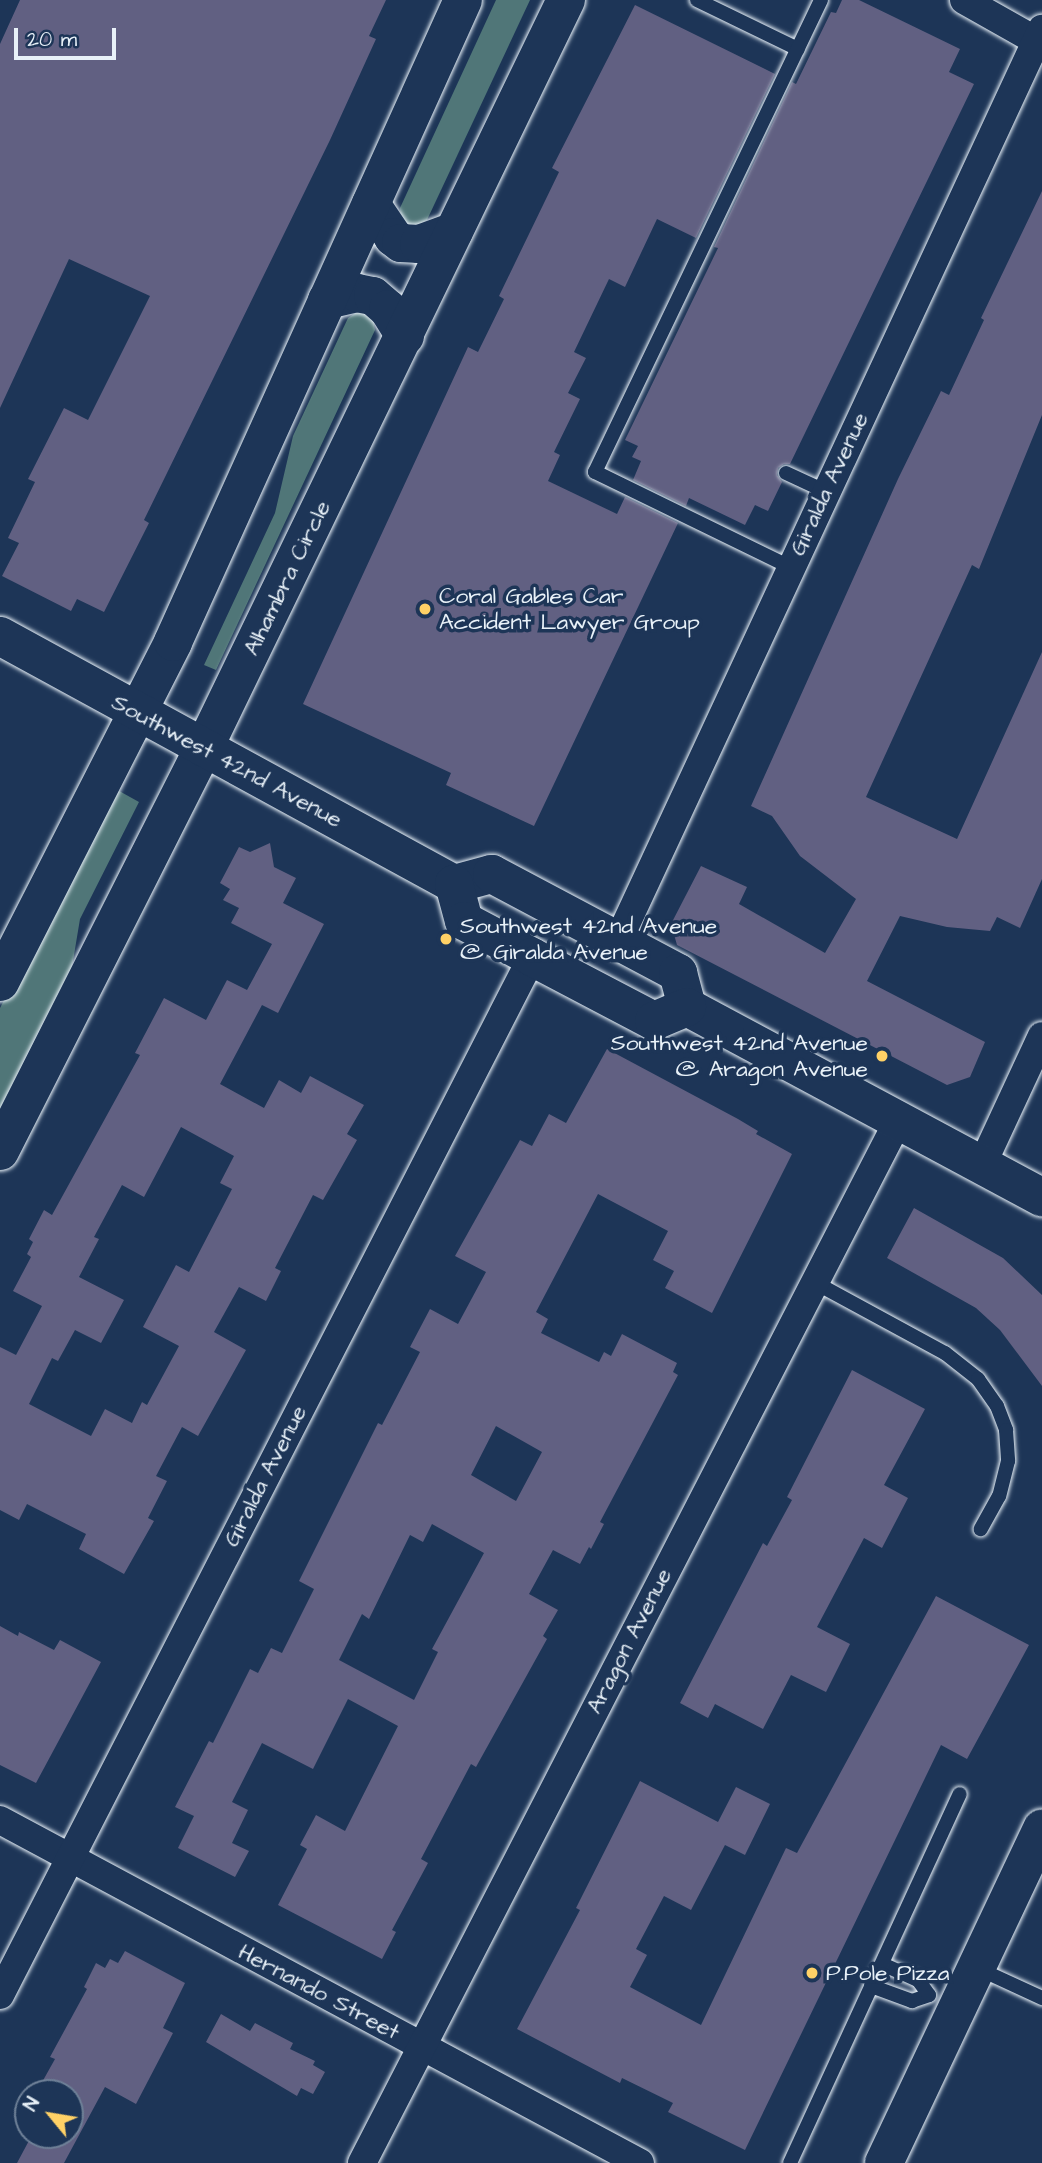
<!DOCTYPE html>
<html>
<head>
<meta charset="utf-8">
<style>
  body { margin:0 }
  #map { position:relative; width:1042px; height:2163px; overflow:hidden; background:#1d3557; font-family:"Architects Daughter",sans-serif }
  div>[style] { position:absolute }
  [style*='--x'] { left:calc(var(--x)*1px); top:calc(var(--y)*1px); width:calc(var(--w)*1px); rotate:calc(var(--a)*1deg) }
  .green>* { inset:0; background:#507678 }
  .building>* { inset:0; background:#616082 }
  .roads { filter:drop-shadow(0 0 2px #e8f1f8) drop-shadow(0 0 2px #e8f1f8) }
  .lane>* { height:14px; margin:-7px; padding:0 7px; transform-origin:7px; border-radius:7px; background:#1d3557 }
  .street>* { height:28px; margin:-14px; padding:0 14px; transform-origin:14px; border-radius:14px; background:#1d3557 }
  .secondary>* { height:38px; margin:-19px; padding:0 19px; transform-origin:19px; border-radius:19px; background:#1d3557 }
  .primary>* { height:38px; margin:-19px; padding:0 19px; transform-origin:19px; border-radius:19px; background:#1d3557 }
  .dots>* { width:19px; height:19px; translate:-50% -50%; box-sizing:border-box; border:4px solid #1d3557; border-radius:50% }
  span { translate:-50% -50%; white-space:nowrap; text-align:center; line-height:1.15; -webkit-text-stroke:7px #1d3557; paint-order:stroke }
  .street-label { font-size:23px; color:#e8f1f8 }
  .poi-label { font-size:23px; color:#e8f1f8 }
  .left { translate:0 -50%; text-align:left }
  .right { translate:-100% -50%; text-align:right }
  .north { position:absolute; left:14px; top:2079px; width:70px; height:70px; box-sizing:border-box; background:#1d3557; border:2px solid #6e8097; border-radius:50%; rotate:300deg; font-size:19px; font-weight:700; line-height:28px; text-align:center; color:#e8f1f8 }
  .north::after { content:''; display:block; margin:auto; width:24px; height:32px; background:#ffd166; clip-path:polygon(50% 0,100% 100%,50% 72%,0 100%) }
  .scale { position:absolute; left:14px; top:28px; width:102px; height:32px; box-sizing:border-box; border:4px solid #e8f1f8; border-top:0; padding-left:9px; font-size:21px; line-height:24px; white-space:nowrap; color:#e8f1f8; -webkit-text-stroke:5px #1d3557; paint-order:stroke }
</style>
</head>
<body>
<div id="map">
  <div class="green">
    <i style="clip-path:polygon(496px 0,530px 0,427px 220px,417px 226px,409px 226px,401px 219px,400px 208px)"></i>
    <i style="clip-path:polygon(357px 312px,366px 312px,373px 319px,375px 330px,216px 670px,204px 665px,275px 513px,293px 436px,348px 318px)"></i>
    <i style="clip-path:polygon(112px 787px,139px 802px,80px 919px,72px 967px,0 1110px,0 1008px)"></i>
  </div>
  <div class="building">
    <i style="clip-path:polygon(20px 0,386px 0,369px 36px,376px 39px,330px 140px,144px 520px,149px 523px,104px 612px,77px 599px,71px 611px,2px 576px,19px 543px,8px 538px,35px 482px,28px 479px,64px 408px,88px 420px,150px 296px,69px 259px,0 408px,0 44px)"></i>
    <i style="clip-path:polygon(842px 0,859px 0,960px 49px,949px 72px,974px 84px,790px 464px,784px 464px,778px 468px,777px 475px,782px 482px,768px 511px,755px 505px,745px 525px,689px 498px,686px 506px,633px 480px,641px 461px,632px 457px,638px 446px,625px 440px,718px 248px,714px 247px,792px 82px,796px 84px,831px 12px,836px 13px)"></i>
    <i style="clip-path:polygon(635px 5px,775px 74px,696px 238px,657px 219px,625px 287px,609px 279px,574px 352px,586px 358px,568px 393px,580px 399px,554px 452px,560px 455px,548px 481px,617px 514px,625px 497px,678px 523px,534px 826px,446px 785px,451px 773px,303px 704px,468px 347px,478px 352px,504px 299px,499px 296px,559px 172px,552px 168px)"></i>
    <i style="clip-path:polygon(1042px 191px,1042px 415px,979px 569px,972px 565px,866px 797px,957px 839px,1042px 652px,1042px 879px,1020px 928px,997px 917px,990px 931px,947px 927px,900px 916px,867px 981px,985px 1042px,970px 1077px,947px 1085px,677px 945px,671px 924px,701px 866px,747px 887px,739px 904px,825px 953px,856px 899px,800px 856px,772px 816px,751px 806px,898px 479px,941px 391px,949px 395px,984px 320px,981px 318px)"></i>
    <i style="clip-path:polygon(evenodd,270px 843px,274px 867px,296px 878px,283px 903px,324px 924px,278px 1013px,262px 1005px,220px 1084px,264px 1108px,279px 1080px,301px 1093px,310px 1076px,364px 1105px,347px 1134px,357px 1140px,323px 1200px,313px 1195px,275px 1268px,281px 1271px,266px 1301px,239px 1287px,214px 1332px,246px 1350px,198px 1436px,182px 1427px,156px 1476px,167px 1481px,148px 1518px,154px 1521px,124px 1574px,79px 1549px,86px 1534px,27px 1504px,19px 1520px,0 1510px,0 1347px,16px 1355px,42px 1306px,13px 1291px,31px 1257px,27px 1254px,33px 1242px,29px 1239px,44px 1210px,52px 1215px,140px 1055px,135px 1053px,164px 998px,206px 1020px,227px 980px,247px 990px,272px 944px,231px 923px,239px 908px,223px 900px,230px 889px,220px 883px,239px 847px,250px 852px,270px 843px,181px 1127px,234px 1156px,220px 1183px,232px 1189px,189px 1272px,176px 1265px,143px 1327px,179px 1346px,147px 1405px,142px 1402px,132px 1423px,105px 1409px,91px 1436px,29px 1404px,52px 1358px,58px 1361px,75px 1330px,101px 1343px,124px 1300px,79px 1277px,99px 1239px,94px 1237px,122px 1185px,144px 1197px,181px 1127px)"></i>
    <i style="clip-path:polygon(evenodd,607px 1049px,738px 1119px,758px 1131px,756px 1134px,792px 1154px,712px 1313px,665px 1288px,674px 1271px,653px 1260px,668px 1231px,598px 1194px,536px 1312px,548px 1319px,541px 1333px,599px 1362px,604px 1352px,611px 1356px,622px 1334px,677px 1363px,673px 1372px,678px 1375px,600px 1522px,604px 1524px,591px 1549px,589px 1547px,580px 1564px,553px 1550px,529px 1594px,558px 1610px,543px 1636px,547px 1639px,476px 1767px,471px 1764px,421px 1859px,428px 1863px,392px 1930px,396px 1932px,382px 1959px,278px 1905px,307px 1849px,300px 1845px,316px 1815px,345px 1831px,398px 1726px,348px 1699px,313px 1769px,262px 1743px,232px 1802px,248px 1810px,232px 1843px,249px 1851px,235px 1877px,178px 1848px,194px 1816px,175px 1807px,209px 1741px,213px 1743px,250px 1669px,258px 1673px,271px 1648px,282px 1653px,314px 1589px,299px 1581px,378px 1423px,382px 1425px,420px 1352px,410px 1347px,430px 1309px,458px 1324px,486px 1272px,455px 1256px,520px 1140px,532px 1146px,549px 1114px,566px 1123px,607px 1049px,496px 1426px,542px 1452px,516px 1501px,471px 1475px,496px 1426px,607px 1049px,432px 1524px,484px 1553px,432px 1649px,438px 1652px,414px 1700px,339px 1660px,362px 1614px,369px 1619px,410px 1535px,423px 1542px,432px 1524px)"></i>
    <i style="clip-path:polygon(914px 1208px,1003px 1258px,1042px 1295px,1042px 1386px,1000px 1330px,976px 1308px,887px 1258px)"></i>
    <i style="clip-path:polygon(852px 1370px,925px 1409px,884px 1485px,908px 1498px,882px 1548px,864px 1538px,817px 1627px,850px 1644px,826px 1692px,791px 1675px,763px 1729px,715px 1704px,708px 1718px,680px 1703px,763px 1543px,767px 1546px,792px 1500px,787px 1497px)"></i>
    <i style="clip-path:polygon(936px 1596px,1029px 1645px,967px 1759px,941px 1745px,745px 2150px,668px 2112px,673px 2103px,622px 2078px,620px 2083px,517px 2029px,580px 1910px,576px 1908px,640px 1781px,718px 1822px,736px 1787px,770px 1804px,745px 1855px,725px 1845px,691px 1910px,664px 1896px,636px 1949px,647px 1955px,630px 1987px,701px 2025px,786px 1848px,797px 1853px)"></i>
    <i style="clip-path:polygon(0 1626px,18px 1636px,19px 1632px,54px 1650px,60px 1640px,101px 1662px,36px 1783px,0 1765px)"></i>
    <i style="clip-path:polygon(125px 1951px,185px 1983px,163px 2028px,173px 2033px,136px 2104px,105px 2087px,64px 2163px,17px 2163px,32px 2135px,70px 2135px,70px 2093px,36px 2093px,55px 2059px,50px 2057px,87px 1989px,84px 1987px,96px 1963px,105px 1968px,110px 1959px,118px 1963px)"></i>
    <i style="clip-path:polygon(221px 2014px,250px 2031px,255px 2023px,293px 2043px,290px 2049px,315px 2061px,313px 2065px,325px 2072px,313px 2094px,301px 2088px,297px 2096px,206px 2042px)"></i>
    <i style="clip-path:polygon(28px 2106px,28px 2127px,19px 2122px)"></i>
  </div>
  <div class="roads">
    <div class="lane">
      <i style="--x:697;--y:0;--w:112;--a:25.9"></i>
      <i style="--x:786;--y:473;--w:43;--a:24.8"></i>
      <i style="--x:790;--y:567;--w:217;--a:-154"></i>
      <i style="--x:595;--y:472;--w:523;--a:-64.41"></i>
      <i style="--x:814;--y:1282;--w:149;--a:28.5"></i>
      <i style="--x:945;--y:1353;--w:42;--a:38.2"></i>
      <i style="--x:978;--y:1379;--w:33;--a:55"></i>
      <i style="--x:997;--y:1406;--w:26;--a:69"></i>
      <i style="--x:1006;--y:1430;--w:31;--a:86"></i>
      <i style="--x:1008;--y:1461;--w:36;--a:104"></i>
      <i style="--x:999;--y:1496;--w:38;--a:119"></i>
      <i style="--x:977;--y:1968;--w:72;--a:24.8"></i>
      <i style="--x:871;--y:1986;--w:44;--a:20.1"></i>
      <i style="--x:912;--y:2001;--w:18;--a:-19"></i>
      <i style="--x:929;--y:1995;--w:19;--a:-126"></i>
      <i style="--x:918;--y:1980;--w:39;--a:-156"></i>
      <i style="--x:790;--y:2163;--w:406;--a:-65.3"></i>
    </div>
    <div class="street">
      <i style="--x:964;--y:0;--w:90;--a:29.4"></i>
      <i style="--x:618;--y:941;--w:1006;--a:-65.07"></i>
      <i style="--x:982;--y:1165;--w:142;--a:-65.1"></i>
      <i style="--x:0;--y:1820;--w:726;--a:28.19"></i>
      <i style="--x:0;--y:1995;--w:1166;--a:-62.86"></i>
      <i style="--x:362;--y:2163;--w:1172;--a:-62.78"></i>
    </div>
    <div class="secondary">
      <i style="--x:371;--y:204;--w:40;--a:56"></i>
      <i style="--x:393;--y:237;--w:10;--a:37"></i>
      <i style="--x:401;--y:243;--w:18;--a:3"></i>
      <i style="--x:419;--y:244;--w:37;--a:-20"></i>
      <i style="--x:327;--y:300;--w:31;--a:-13"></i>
      <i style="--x:357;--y:293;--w:16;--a:11"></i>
      <i style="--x:373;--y:296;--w:20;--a:41"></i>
      <i style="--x:388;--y:309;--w:32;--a:58"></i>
      <i style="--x:0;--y:982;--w:381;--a:-63"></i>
      <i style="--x:173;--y:642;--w:704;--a:-65.69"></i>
      <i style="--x:0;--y:1151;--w:452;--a:-63.2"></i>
      <i style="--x:204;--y:748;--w:831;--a:-64.18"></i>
      <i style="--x:884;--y:2163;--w:370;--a:-64.7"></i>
    </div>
    <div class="primary">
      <i style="--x:0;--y:636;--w:517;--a:28.65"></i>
      <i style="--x:454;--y:884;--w:39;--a:-15"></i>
      <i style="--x:492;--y:874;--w:211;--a:28"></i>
      <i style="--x:678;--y:973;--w:35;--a:75"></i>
      <i style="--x:687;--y:1007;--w:403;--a:28.2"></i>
      <i style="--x:454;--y:884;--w:38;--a:75"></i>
      <i style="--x:464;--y:921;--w:77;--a:27.9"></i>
      <i style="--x:532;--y:957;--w:138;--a:27.7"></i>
      <i style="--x:654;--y:1021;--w:36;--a:-23"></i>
    </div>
  </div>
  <div class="dots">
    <i style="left:425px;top:609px;background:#ffd166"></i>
    <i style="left:446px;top:939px;background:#ffd166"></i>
    <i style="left:882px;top:1056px;background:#ffd166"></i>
    <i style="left:812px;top:1973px;background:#ffd166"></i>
  </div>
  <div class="street-label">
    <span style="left:829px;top:484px;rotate:-65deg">Giralda Avenue</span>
    <span style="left:287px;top:578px;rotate:-64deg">Alhambra Circle</span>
    <span style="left:227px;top:761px;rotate:28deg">Southwest 42nd Avenue</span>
    <span style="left:265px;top:1476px;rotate:-63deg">Giralda Avenue</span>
    <span style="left:629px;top:1641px;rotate:-63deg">Aragon Avenue</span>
    <span style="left:319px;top:1992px;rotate:28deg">Hernando Street</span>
  </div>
  <div class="poi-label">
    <span class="left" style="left:439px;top:609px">Coral Gables Car<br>Accident Lawyer Group</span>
    <span class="left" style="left:460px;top:939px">Southwest 42nd Avenue<br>@ Giralda Avenue</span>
    <span class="right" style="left:868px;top:1056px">Southwest 42nd Avenue<br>@ Aragon Avenue</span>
    <span class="left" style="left:826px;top:1973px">P.Pole Pizza</span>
  </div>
  <div class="north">N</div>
  <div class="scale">20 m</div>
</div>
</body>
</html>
